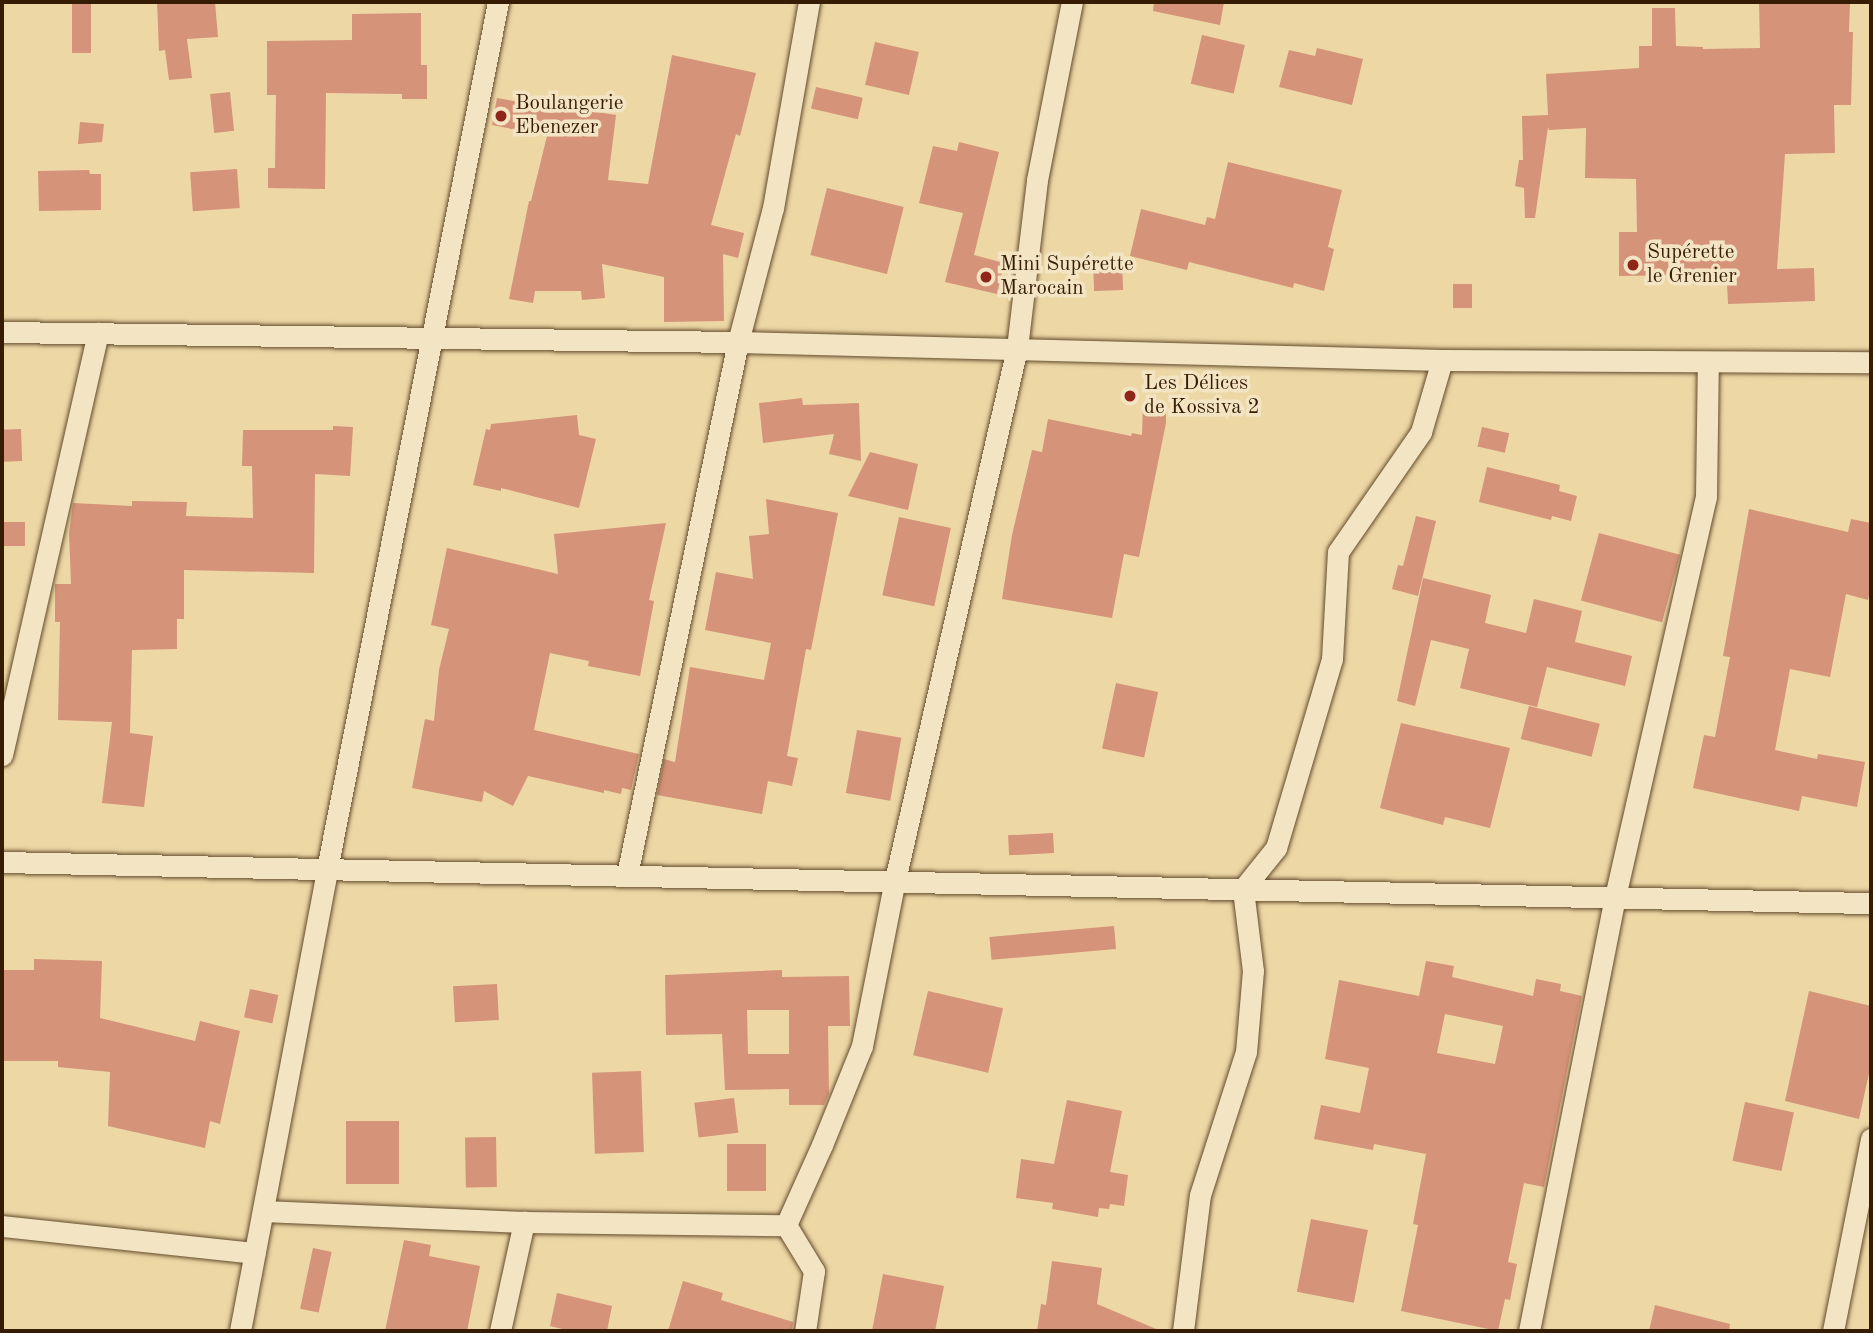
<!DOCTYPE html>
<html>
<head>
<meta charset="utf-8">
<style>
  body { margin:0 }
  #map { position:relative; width:1873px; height:1333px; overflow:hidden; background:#edd7a5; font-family:"Old Standard TT",serif }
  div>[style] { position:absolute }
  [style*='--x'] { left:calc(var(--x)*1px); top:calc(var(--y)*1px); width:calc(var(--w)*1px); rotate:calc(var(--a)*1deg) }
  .building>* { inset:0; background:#d59379; transform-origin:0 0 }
  .roads { filter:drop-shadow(0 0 2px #644b2c) drop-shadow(0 0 2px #644b2c) }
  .minor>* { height:21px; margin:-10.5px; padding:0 10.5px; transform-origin:10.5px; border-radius:10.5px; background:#f3e5c4 }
  .dots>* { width:19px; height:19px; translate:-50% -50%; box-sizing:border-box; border:4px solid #f3e5c4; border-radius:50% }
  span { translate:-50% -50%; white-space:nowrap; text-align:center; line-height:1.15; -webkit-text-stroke:7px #f3e5c4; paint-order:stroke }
  .poi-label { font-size:21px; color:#371c04 }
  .left { translate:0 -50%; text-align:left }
  .frame { position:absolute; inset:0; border:4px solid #371c04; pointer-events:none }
</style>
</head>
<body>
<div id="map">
  <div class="building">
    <i style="left:72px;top:2px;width:19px;height:51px"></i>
    <i style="clip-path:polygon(157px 2px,215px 2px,218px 37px,187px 39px,192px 78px,169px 80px,165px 50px,159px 51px)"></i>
    <i style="clip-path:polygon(1154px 2px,1224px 2px,1220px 25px,1153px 11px)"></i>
    <i style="clip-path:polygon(1759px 2px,1850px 2px,1849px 32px,1853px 32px,1851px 105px,1834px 105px,1835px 153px,1785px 154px,1777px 269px,1814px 268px,1815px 301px,1728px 304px,1727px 283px,1693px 285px,1693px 275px,1619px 276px,1619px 232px,1637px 232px,1636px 179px,1585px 178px,1586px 128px,1549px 130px,1548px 127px,1535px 218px,1525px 218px,1524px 188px,1515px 186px,1519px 160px,1523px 160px,1522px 116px,1548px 115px,1546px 74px,1639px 68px,1639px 46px,1652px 46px,1652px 8px,1675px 8px,1676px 46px,1703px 47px,1703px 49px,1760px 48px)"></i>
    <i style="clip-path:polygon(421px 13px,421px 65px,427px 65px,427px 99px,402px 99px,402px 94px,326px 93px,325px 189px,268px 188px,268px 168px,275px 168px,276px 95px,267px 95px,267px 41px,352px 40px,352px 14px)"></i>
    <i style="left:1202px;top:35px;width:44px;height:50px;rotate:13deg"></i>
    <i style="left:875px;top:42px;width:45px;height:44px;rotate:13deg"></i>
    <i style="clip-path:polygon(1317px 48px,1363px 59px,1352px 105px,1279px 87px,1289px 50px,1315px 56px)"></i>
    <i style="clip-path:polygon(672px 55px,756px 73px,740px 136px,736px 134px,711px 225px,744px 233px,738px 258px,723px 254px,724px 321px,664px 322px,664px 277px,602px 264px,605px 298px,582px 300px,581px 291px,535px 291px,533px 303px,509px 299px,529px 201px,531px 201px,547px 136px,492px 125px,497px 98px,552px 108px,553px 105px,616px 115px,608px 180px,648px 184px)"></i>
    <i style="left:816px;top:87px;width:48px;height:22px;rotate:13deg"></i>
    <i style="left:230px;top:92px;width:39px;height:20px;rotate:84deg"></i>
    <i style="clip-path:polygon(80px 122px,104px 124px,102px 142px,78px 144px)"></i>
    <i style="clip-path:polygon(959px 142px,999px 152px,974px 255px,1004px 263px,997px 294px,945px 282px,963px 213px,919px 203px,933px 146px,957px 151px)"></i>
    <i style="clip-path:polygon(1228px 162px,1342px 190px,1328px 247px,1334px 249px,1324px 291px,1294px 283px,1293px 288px,1189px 262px,1187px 270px,1130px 256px,1141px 209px,1205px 225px,1207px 217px,1215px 219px)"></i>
    <i style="left:237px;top:169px;width:39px;height:47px;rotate:86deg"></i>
    <i style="clip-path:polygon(89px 170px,90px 174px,101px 174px,101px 210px,39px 211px,38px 171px)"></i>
    <i style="left:827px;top:188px;width:79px;height:69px;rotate:14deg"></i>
    <i style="left:1122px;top:259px;width:31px;height:29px;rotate:88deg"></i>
    <i style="left:1453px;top:284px;width:19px;height:24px"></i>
    <i style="clip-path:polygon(802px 398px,803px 405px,859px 403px,861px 461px,829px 454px,834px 434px,763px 443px,759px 403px)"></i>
    <i style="clip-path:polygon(1143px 403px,1166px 403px,1166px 423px,1139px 557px,1124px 554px,1112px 618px,1002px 599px,1012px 535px,1032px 450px,1042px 452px,1048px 419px,1131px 436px,1132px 433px,1142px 435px)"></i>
    <i style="clip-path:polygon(577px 415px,579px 435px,596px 439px,579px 508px,501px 488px,501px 491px,473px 485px,486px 429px,490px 430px,491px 424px)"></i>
    <i style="clip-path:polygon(333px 426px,353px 427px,350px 476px,315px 474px,314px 573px,184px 570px,184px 619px,177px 619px,177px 649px,132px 650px,130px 733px,153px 736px,144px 807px,102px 803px,112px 722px,58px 720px,60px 622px,55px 622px,55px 584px,71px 584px,69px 534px,73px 503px,132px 506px,132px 501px,187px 502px,186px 516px,253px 518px,252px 466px,242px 466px,243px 430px,333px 430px)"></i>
    <i style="left:1482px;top:427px;width:28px;height:20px;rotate:13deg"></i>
    <i style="left:21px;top:429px;width:32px;height:19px;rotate:88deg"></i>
    <i style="clip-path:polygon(870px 452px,918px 464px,908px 510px,848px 496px)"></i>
    <i style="clip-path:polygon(1487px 467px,1560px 485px,1559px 491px,1577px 496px,1571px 521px,1552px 516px,1551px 520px,1479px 502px)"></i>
    <i style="clip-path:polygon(766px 499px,838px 513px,811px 650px,806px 649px,787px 756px,798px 758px,792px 786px,768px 781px,762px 814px,657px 795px,664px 759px,675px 762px,690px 667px,764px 680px,771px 643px,705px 630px,716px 572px,753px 579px,749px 536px,769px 534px)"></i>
    <i style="clip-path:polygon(1749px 509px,1848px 532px,1851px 519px,1871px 523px,1871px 585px,1868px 600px,1846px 594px,1830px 677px,1790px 669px,1775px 750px,1817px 759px,1818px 754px,1865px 762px,1857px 807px,1802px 796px,1799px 811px,1693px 788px,1704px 735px,1715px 737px,1730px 657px,1723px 656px)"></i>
    <i style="clip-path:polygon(1416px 516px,1436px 521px,1418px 596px,1392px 589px,1398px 565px,1403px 566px)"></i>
    <i style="left:899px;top:517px;width:53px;height:80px;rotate:12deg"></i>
    <i style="left:3px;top:522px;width:22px;height:24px"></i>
    <i style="clip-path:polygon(666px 523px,649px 600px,654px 601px,640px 676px,588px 666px,589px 661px,550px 653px,534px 730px,639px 754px,631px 790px,622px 788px,621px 794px,604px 790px,604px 793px,528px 776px,513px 806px,484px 791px,482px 802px,412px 788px,425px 719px,434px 721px,439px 670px,449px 629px,431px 625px,447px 548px,558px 574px,554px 534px)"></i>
    <i style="left:1599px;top:533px;width:84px;height:70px;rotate:15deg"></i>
    <i style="clip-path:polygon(1423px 578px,1491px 595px,1485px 623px,1526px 633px,1534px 599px,1582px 611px,1575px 642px,1632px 656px,1625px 686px,1547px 667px,1537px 707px,1460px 688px,1469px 649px,1431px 640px,1415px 706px,1397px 701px)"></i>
    <i style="left:1116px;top:683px;width:43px;height:67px;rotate:12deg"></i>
    <i style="left:1529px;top:706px;width:73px;height:34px;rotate:14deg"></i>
    <i style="clip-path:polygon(1401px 723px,1510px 748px,1490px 828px,1445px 817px,1443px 825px,1380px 808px)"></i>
    <i style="left:857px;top:730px;width:45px;height:64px;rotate:10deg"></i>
    <i style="left:1053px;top:833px;width:20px;height:45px;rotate:87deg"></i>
    <i style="left:1114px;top:926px;width:23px;height:125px;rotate:85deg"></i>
    <i style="clip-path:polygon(34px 959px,102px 961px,100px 1018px,195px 1041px,200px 1021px,240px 1031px,220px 1124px,210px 1121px,205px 1148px,108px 1126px,110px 1072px,58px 1067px,58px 1061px,2px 1061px,2px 970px,34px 970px)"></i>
    <i style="clip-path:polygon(evenodd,1426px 961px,1454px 966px,1452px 977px,1533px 996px,1536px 979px,1561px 984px,1560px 991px,1582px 996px,1544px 1187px,1524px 1183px,1508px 1262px,1517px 1264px,1510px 1300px,1505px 1299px,1498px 1331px,1401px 1311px,1418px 1225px,1413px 1224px,1426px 1154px,1374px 1144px,1373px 1150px,1314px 1139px,1321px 1105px,1360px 1113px,1369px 1068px,1325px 1059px,1339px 980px,1419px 996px,1426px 961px,1445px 1014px,1503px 1026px,1495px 1064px,1437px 1053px,1445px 1014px)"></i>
    <i style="clip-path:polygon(evenodd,782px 970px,782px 977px,849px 976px,850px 1026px,828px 1026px,829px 1094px,824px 1105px,789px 1105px,789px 1089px,725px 1090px,722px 1034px,666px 1035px,665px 975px,782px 970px,747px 1010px,789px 1010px,789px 1054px,748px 1054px,747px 1010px)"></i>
    <i style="left:497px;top:984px;width:36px;height:44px;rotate:87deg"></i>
    <i style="left:250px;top:989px;width:29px;height:29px;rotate:12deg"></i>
    <i style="left:928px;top:991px;width:77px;height:66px;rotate:13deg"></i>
    <i style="clip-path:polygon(1809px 991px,1871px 1006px,1871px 1064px,1859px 1119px,1785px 1101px)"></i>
    <i style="left:641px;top:1071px;width:81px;height:49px;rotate:88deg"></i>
    <i style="left:734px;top:1098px;width:35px;height:40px;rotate:83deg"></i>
    <i style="clip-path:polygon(1067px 1100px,1122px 1111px,1110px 1172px,1128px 1175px,1124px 1206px,1110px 1204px,1109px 1209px,1099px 1208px,1098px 1217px,1052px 1209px,1053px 1203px,1016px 1198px,1021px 1159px,1054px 1164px)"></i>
    <i style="left:1745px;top:1102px;width:50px;height:60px;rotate:12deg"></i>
    <i style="left:346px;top:1121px;width:53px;height:63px"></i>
    <i style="left:496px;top:1137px;width:50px;height:31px;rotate:89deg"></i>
    <i style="left:727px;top:1144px;width:39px;height:47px"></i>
    <i style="left:1311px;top:1219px;width:58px;height:74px;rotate:11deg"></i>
    <i style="clip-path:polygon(404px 1240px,431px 1245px,429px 1256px,480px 1266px,467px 1331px,385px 1331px)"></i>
    <i style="left:313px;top:1248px;width:19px;height:62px;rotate:12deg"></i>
    <i style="clip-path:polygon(1052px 1261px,1102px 1268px,1097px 1304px,1161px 1331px,1037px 1331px,1041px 1304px,1046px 1305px)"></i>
    <i style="clip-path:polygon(883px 1274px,944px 1286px,935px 1331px,872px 1331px)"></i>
    <i style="clip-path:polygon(683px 1281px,723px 1293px,721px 1300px,793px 1322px,792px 1331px,668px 1331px)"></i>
    <i style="clip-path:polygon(557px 1293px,612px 1306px,607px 1331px,571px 1331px,550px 1326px)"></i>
    <i style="clip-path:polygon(1655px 1305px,1730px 1324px,1729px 1331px,1649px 1331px)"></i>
  </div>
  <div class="roads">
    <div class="minor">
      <i style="--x:2;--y:332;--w:736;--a:0.78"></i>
      <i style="--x:738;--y:342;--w:704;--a:1.46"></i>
      <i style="--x:1442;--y:360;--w:429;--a:0.3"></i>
      <i style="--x:2;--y:755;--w:433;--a:-77.2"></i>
      <i style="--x:2;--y:862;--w:1869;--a:1.26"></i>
      <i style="--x:627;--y:875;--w:544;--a:-78.24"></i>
      <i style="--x:738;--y:342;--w:138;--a:-75.4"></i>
      <i style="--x:773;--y:208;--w:209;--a:-80.1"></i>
      <i style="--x:263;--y:1211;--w:261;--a:2.4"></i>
      <i style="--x:524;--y:1222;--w:262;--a:0.7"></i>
      <i style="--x:786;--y:1225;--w:88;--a:-65.8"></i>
      <i style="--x:822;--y:1145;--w:107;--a:-68"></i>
      <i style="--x:862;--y:1046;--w:169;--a:-78.8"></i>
      <i style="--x:895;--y:880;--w:546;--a:-77.08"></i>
      <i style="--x:1017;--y:348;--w:169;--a:-83.2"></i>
      <i style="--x:1037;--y:180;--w:181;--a:-78.9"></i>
      <i style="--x:786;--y:1225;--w:54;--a:58.7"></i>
      <i style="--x:814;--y:1271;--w:61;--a:98.5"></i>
      <i style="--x:2;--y:1226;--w:254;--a:6.1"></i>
      <i style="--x:240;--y:1331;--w:470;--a:-79.3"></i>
      <i style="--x:327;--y:869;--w:884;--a:-78.84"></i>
      <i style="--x:500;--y:1331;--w:112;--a:-77.6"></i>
      <i style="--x:1183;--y:1331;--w:137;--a:-82.9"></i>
      <i style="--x:1200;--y:1195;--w:150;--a:-72.2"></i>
      <i style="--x:1246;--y:1052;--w:81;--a:-85.1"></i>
      <i style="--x:1253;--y:971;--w:83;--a:-97"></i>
      <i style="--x:1243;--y:889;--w:53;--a:-51.2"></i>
      <i style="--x:1276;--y:848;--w:197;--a:-73.5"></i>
      <i style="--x:1332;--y:659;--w:107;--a:-86.8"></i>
      <i style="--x:1338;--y:552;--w:146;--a:-55.3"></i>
      <i style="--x:1421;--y:432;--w:75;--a:-73.7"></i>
      <i style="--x:1529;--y:1331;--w:442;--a:-78.8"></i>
      <i style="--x:1615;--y:897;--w:410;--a:-77.2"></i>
      <i style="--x:1706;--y:497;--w:135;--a:-89.2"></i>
      <i style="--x:1833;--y:1331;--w:196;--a:-78.8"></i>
    </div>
  </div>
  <div class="dots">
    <i style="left:501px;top:116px;background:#8f2418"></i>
    <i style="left:1633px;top:265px;background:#8f2418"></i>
    <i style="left:986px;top:277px;background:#8f2418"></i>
    <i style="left:1130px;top:396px;background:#8f2418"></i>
  </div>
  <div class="poi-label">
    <span class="left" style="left:515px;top:116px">Boulangerie<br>Ebenezer</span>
    <span class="left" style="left:1647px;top:265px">Supérette<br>le Grenier</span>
    <span class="left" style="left:1000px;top:277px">Mini Supérette<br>Marocain</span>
    <span class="left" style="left:1144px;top:396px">Les Délices<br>de Kossiva 2</span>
  </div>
  <div class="frame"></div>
</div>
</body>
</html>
